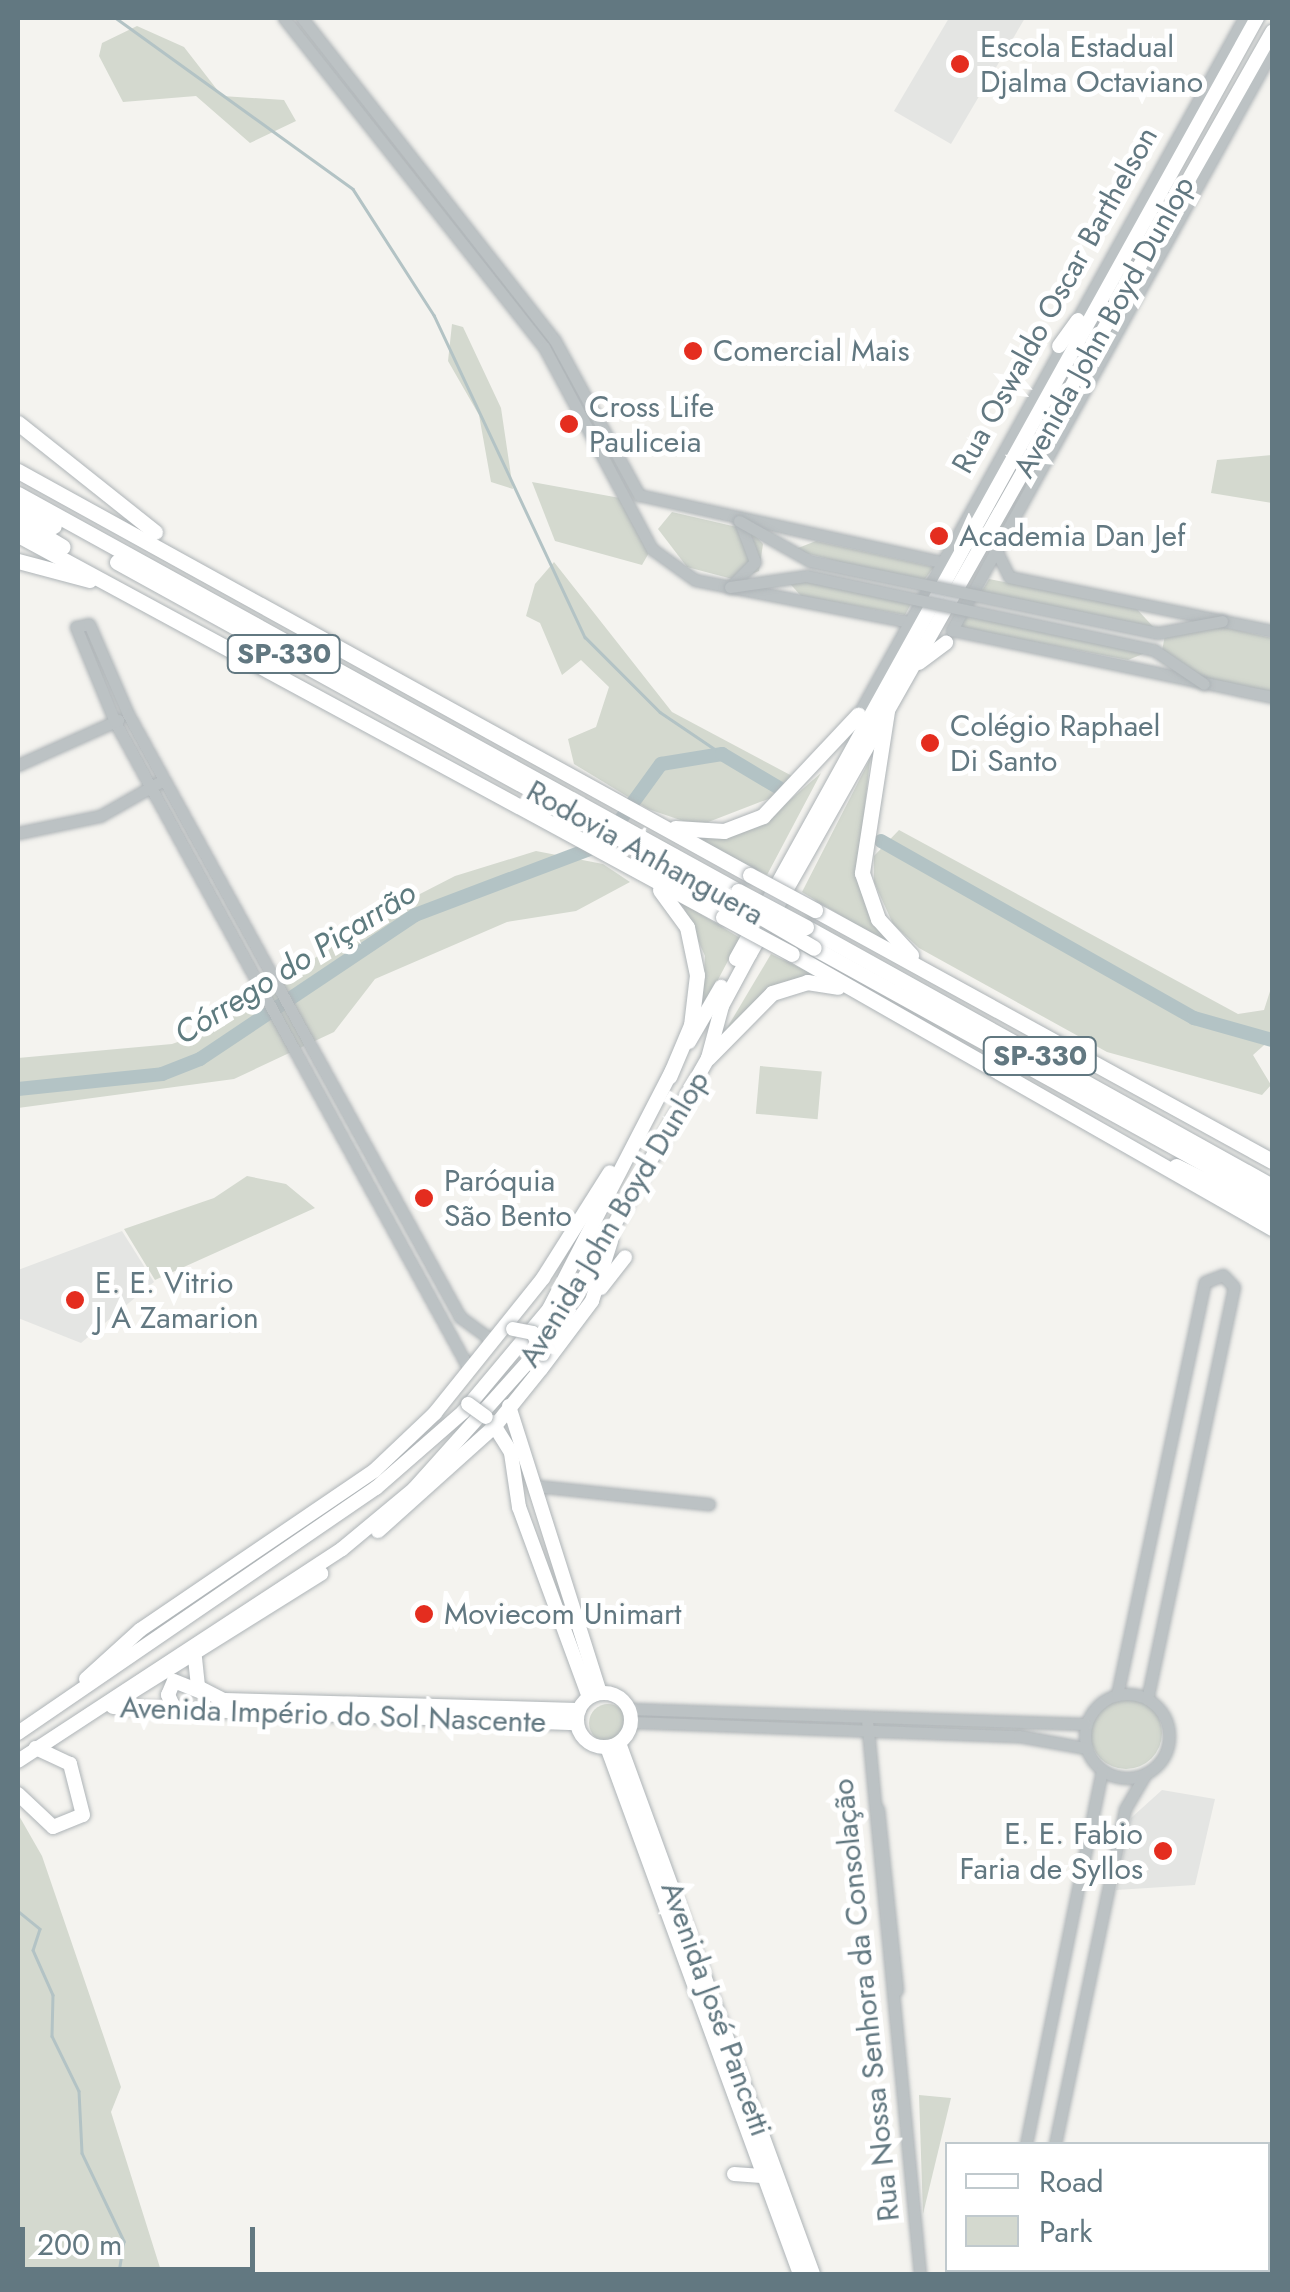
<!DOCTYPE html>
<html>
<head>
<meta charset="utf-8">
<style>
  body { margin:0 }
  #map { position:relative; width:1290px; height:2292px; overflow:hidden; background:#f4f3ef; font-family:Jost,sans-serif }
  div>[style] { position:absolute }
  [style*='--x'] { left:calc(var(--x)*1px); top:calc(var(--y)*1px); width:calc(var(--w)*1px); rotate:calc(var(--a)*1deg) }
  .built>* { inset:0; background:#e4e5e3 }
  .green>* { inset:0; background:#d4d9cf; transform-origin:0 0 }
  .round { border-radius:50% }
  .stream>* { height:2.5px; margin:-1.25px; padding:0 1.25px; transform-origin:1.25px; border-radius:1.25px; background:#b3c3c5 }
  .river>* { height:14px; margin:-7px; padding:0 7px; transform-origin:7px; border-radius:7px; background:#b3c3c5 }
  .roads { filter:drop-shadow(0 0 2px #aeb4b7) drop-shadow(0 0 2px #aeb4b7) }
  .minor>* { height:11px; margin:-5.5px; padding:0 5.5px; transform-origin:5.5px; border-radius:5.5px; background:#bcc2c4 }
  .minor>.ring { margin:-5.5px; padding:0; box-sizing:content-box; background:none; border:11px solid #bcc2c4; border-radius:50% }
  .major>* { height:14px; margin:-7px; padding:0 7px; transform-origin:7px; border-radius:7px; background:#fff }
  .major>.ring { margin:-7px; padding:0; box-sizing:content-box; background:none; border:14px solid #fff; border-radius:50% }
  .highway>* { height:15px; margin:-7.5px; padding:0 7.5px; transform-origin:7.5px; border-radius:7.5px; background:#fff }
  .bridges { filter:drop-shadow(0 0 2px #aeb4b7) drop-shadow(0 0 2px #aeb4b7) }
  .minor-bridge>* { height:11px; margin:-5.5px; padding:0 5.5px; transform-origin:5.5px; border-radius:5.5px; background:#bcc2c4 }
  .major-bridge>* { height:14px; margin:-7px; padding:0 7px; transform-origin:7px; border-radius:7px; background:#fff }
  .highway-bridge>* { height:15px; margin:-7.5px; padding:0 7.5px; transform-origin:7.5px; border-radius:7.5px; background:#fff }
  .dots>* { width:28px; height:28px; translate:-50% -50%; box-sizing:border-box; border:5px solid #fff; border-radius:50% }
  span { translate:-50% -50%; white-space:nowrap; text-align:center; line-height:1.15; -webkit-text-stroke:10px #fff; paint-order:stroke }
  .shield-label span { padding:2px 8px; background:#fff; border:2px solid; border-radius:8px; -webkit-text-stroke-width:0 }
  .shield-label { font-size:28px; color:#627881; font-weight:700 }
  .poi-label { font-size:30px; color:#627881 }
  .left { translate:0 -50%; text-align:left }
  .right { translate:-100% -50%; text-align:right }
  .street-label { font-size:30px; color:#627881 }
  .water-label { font-size:32px; color:#5e7b7f; font-style:italic }
  .frame { position:absolute; inset:0; border:20px solid #627881; pointer-events:none }
  .legend { position:absolute; left:945px; top:2142px; width:325px; height:130px; box-sizing:border-box; background:#fff; border:2px solid #c0c9cd; margin:0; padding:12px 18px; list-style:none; font-size:30px; color:#627881 }
  .legend li { display:flex; align-items:center; gap:20px; height:50px }
  .legend b { width:50px; border:2px solid #c0c9cd }
  .scale { position:absolute; left:20px; top:2227px; width:235px; height:45px; box-sizing:border-box; border:5px solid #627881; border-top:0; padding-left:12px; font-size:30px; line-height:35px; white-space:nowrap; color:#627881; -webkit-text-stroke:8px #fff; paint-order:stroke }
</style>
</head>
<body>
<div id="map">
  <div class="built">
    <i style="clip-path:polygon(949px 18px,1025px 18px,951px 144px,894px 111px)"></i>
    <i style="clip-path:polygon(122px 1231px,154px 1282px,81px 1343px,18px 1318px,18px 1270px)"></i>
    <i style="clip-path:polygon(1162px 1790px,1215px 1799px,1195px 1885px,1116px 1890px,1131px 1818px)"></i>
  </div>
  <div class="green">
    <i style="clip-path:polygon(137px 26px,184px 47px,222px 96px,284px 100px,296px 121px,250px 143px,196px 96px,123px 102px,99px 56px,102px 43px)"></i>
    <i style="clip-path:polygon(452px 324px,463px 327px,501px 408px,513px 489px,491px 482px,479px 415px,448px 361px)"></i>
    <i style="clip-path:polygon(1272px 455px,1272px 503px,1211px 493px,1217px 460px)"></i>
    <i style="clip-path:polygon(532px 482px,620px 498px,650px 551px,642px 565px,555px 541px)"></i>
    <i style="clip-path:polygon(672px 512px,750px 530px,763px 544px,759px 571px,736px 580px,687px 567px,658px 529px)"></i>
    <i style="clip-path:polygon(816px 541px,934px 567px,922px 583px,793px 550px)"></i>
    <i style="clip-path:polygon(554px 562px,672px 712px,794px 777px,776px 796px,698px 826px,648px 809px,574px 764px,568px 739px,596px 727px,609px 687px,581px 660px,562px 675px,540px 623px,526px 616px,535px 584px)"></i>
    <i style="clip-path:polygon(785px 578px,913px 600px,905px 615px,801px 596px)"></i>
    <i style="clip-path:polygon(989px 579px,1136px 608px,1156px 630px,980px 594px)"></i>
    <i style="clip-path:polygon(967px 612px,1150px 651px,1128px 660px,957px 627px)"></i>
    <i style="clip-path:polygon(1219px 626px,1272px 638px,1272px 692px,1205px 681px,1162px 651px,1165px 635px)"></i>
    <i style="clip-path:polygon(870px 759px,859px 864px,886px 943px,802px 892px)"></i>
    <i style="clip-path:polygon(821px 773px,767px 875px,696px 838px,767px 820px)"></i>
    <i style="clip-path:polygon(899px 830px,1238px 1014px,1264px 1010px,1272px 985px,1272px 1038px,1253px 1055px,1271px 1085px,1262px 1095px,1107px 1052px,919px 948px,893px 924px,874px 882px,874px 856px)"></i>
    <i style="clip-path:polygon(536px 851px,603px 864px,630px 882px,576px 911px,507px 922px,375px 979px,334px 1032px,234px 1079px,18px 1108px,18px 1058px,172px 1044px,203px 1033px,379px 915px,455px 876px)"></i>
    <i style="clip-path:polygon(681px 902px,740px 938px,702px 1010px,705px 956px)"></i>
    <i style="clip-path:polygon(771px 954px,819px 977px,727px 1028px)"></i>
    <i style="left:760px;top:1066px;width:62px;height:48px;rotate:5deg"></i>
    <i style="clip-path:polygon(247px 1176px,286px 1184px,315px 1208px,155px 1280px,124px 1229px,214px 1198px)"></i>
    <i class="round" style="left:1090px;top:1697px;width:72px;height:72px"></i>
    <i class="round" style="left:589px;top:1704px;width:38px;height:38px"></i>
    <i style="clip-path:polygon(18px 1814px,42px 1856px,121px 2087px,111px 2112px,162px 2274px,18px 2274px)"></i>
    <i style="clip-path:polygon(919px 2095px,951px 2098px,923px 2214px)"></i>
  </div>
  <div class="stream">
    <i style="--x:116;--y:18;--w:292;--a:35.8"></i>
    <i style="--x:353;--y:189;--w:150;--a:57.3"></i>
    <i style="--x:434;--y:315;--w:356;--a:64.9"></i>
    <i style="--x:585;--y:637;--w:106;--a:45"></i>
    <i style="--x:660;--y:712;--w:75;--a:34.1"></i>
    <i style="--x:18;--y:1911;--w:28;--a:39"></i>
    <i style="--x:40;--y:1929;--w:22;--a:108"></i>
    <i style="--x:33;--y:1950;--w:49;--a:66"></i>
    <i style="--x:53;--y:1995;--w:41;--a:91.4"></i>
    <i style="--x:52;--y:2036;--w:61;--a:63.9"></i>
    <i style="--x:79;--y:2091;--w:62;--a:87.2"></i>
    <i style="--x:82;--y:2153;--w:98;--a:64.5"></i>
    <i style="--x:124;--y:2241;--w:33;--a:99"></i>
  </div>
  <div class="river">
    <i style="--x:881;--y:841;--w:360;--a:29.5"></i>
    <i style="--x:1194;--y:1018;--w:81;--a:15.8"></i>
    <i style="--x:18;--y:1089;--w:145;--a:-5.9"></i>
    <i style="--x:162;--y:1074;--w:41;--a:-21.5"></i>
    <i style="--x:200;--y:1059;--w:259;--a:-33.8"></i>
    <i style="--x:415;--y:915;--w:201;--a:-20.7"></i>
    <i style="--x:603;--y:844;--w:99;--a:-54.1"></i>
    <i style="--x:661;--y:764;--w:62;--a:-9.3"></i>
    <i style="--x:722;--y:754;--w:66;--a:30.8"></i>
  </div>
  <div class="roads">
    <div class="minor">
      <i style="--x:284;--y:18;--w:419;--a:51.7"></i>
      <i style="--x:544;--y:347;--w:229;--a:61.9"></i>
      <i style="--x:652;--y:549;--w:53;--a:35.8"></i>
      <i style="--x:695;--y:580;--w:218;--a:11.1"></i>
      <i style="--x:302;--y:18;--w:408;--a:51.9"></i>
      <i style="--x:554;--y:339;--w:178;--a:61.4"></i>
      <i style="--x:639;--y:495;--w:309;--a:12.5"></i>
      <i style="--x:1272;--y:51;--w:662;--a:118.93"></i>
      <i style="--x:952;--y:630;--w:327;--a:11.8"></i>
      <i style="--x:996;--y:550;--w:30;--a:64"></i>
      <i style="--x:1009;--y:577;--w:268;--a:11.6"></i>
      <i style="--x:730;--y:587;--w:35;--a:-45"></i>
      <i style="--x:755;--y:562;--w:43;--a:-110.6"></i>
      <i style="--x:858;--y:715;--w:797;--a:-61.02"></i>
      <i style="--x:18;--y:765;--w:110;--a:-24.2"></i>
      <i style="--x:18;--y:833;--w:84;--a:-11.7"></i>
      <i style="--x:100;--y:816;--w:67;--a:-29.6"></i>
      <i style="--x:469;--y:1369;--w:738;--a:-118.68"></i>
      <i style="--x:115;--y:722;--w:103;--a:-112.3"></i>
      <i style="--x:76;--y:627;--w:13;--a:-13"></i>
      <i style="--x:89;--y:624;--w:98;--a:66.6"></i>
      <i style="--x:128;--y:714;--w:688;--a:61.16"></i>
      <i style="--x:460;--y:1317;--w:41;--a:36"></i>
      <i style="--x:537;--y:1486;--w:173;--a:6"></i>
      <i class="ring" style="left:1085px;top:1694px;width:73px;height:73px"></i>
      <i style="--x:1117;--y:1695;--w:422;--a:-78"></i>
      <i style="--x:1205;--y:1282;--w:19;--a:-21"></i>
      <i style="--x:1223;--y:1275;--w:16;--a:47"></i>
      <i style="--x:1234;--y:1287;--w:421;--a:101.9"></i>
      <i style="--x:629;--y:1709;--w:457;--a:1.9"></i>
      <i style="--x:867;--y:1720;--w:557;--a:84.54"></i>
      <i style="--x:631;--y:1722;--w:388;--a:2.1"></i>
      <i style="--x:1019;--y:1736;--w:68;--a:10.2"></i>
      <i style="--x:878;--y:1809;--w:182;--a:84"></i>
      <i style="--x:1026;--y:2144;--w:382;--a:-78.5"></i>
      <i style="--x:1055;--y:2144;--w:342;--a:-78.2"></i>
      <i style="--x:1125;--y:1809;--w:42;--a:-59.7"></i>
      <i style="--x:998;--y:2274;--w:4;--a:-76"></i>
      <i style="--x:1028;--y:2274;--w:4;--a:-76"></i>
    </div>
    <div class="major">
      <i style="--x:1059;--y:346;--w:32;--a:-54"></i>
      <i style="--x:919;--y:663;--w:34;--a:-37"></i>
      <i style="--x:736;--y:959;--w:1076;--a:-61.03"></i>
      <i style="--x:689;--y:1042;--w:64;--a:-59.8"></i>
      <i style="--x:601;--y:1288;--w:39;--a:-52"></i>
      <i style="--x:509;--y:1406;--w:301;--a:72.4"></i>
      <i style="--x:492;--y:1422;--w:36;--a:58"></i>
      <i style="--x:511;--y:1453;--w:55;--a:81.6"></i>
      <i style="--x:519;--y:1507;--w:202;--a:69.8"></i>
      <i style="--x:378;--y:1531;--w:157;--a:-41.9"></i>
      <i style="--x:495;--y:1426;--w:73;--a:-51.1"></i>
      <i style="--x:541;--y:1369;--w:85;--a:-53.1"></i>
      <i style="--x:592;--y:1301;--w:63;--a:-72.4"></i>
      <i style="--x:195;--y:1658;--w:29;--a:84"></i>
      <i style="--x:198;--y:1687;--w:28;--a:27"></i>
      <i style="--x:223;--y:1700;--w:356;--a:1.6"></i>
      <i style="--x:86;--y:1679;--w:73;--a:-42.2"></i>
      <i style="--x:140;--y:1630;--w:284;--a:-34.2"></i>
      <i style="--x:375;--y:1470;--w:83;--a:-43.5"></i>
      <i style="--x:435;--y:1413;--w:173;--a:-51.3"></i>
      <i style="--x:543;--y:1278;--w:125;--a:-57.7"></i>
      <i class="ring" style="left:577px;top:1693px;width:40px;height:40px"></i>
      <i style="--x:111;--y:1705;--w:248;--a:-32"></i>
      <i style="--x:113;--y:1707;--w:464;--a:2"></i>
      <i style="--x:176;--y:1712;--w:19;--a:-115"></i>
      <i style="--x:168;--y:1695;--w:15;--a:-67"></i>
      <i style="--x:174;--y:1681;--w:29;--a:22"></i>
      <i style="--x:18;--y:1733;--w:434;--a:-34.4"></i>
      <i style="--x:376;--y:1488;--w:116;--a:-41.1"></i>
      <i style="--x:463;--y:1412;--w:134;--a:-50.1"></i>
      <i style="--x:549;--y:1309;--w:270;--a:-62.7"></i>
      <i style="--x:619;--y:1743;--w:565;--a:69.93"></i>
      <i style="--x:607;--y:1747;--w:561;--a:69.89"></i>
      <i style="--x:18;--y:1761;--w:387;--a:-33.2"></i>
      <i style="--x:342;--y:1549;--w:94;--a:-39.8"></i>
      <i style="--x:414;--y:1489;--w:207;--a:-48.1"></i>
      <i style="--x:552;--y:1335;--w:318;--a:-60.6"></i>
      <i style="--x:708;--y:1058;--w:54;--a:-74.9"></i>
      <i style="--x:722;--y:1006;--w:59;--a:-61.7"></i>
      <i style="--x:750;--y:954;--w:1060;--a:-60.48"></i>
      <i style="--x:18;--y:1794;--w:48;--a:43.3"></i>
      <i style="--x:53;--y:1827;--w:32;--a:-22"></i>
      <i style="--x:83;--y:1815;--w:53;--a:-104.3"></i>
      <i style="--x:70;--y:1764;--w:38;--a:-155"></i>
      <i style="--x:734;--y:2174;--w:31;--a:4"></i>
    </div>
    <div class="highway">
      <i style="--x:18;--y:423;--w:175;--a:38.5"></i>
      <i style="--x:18;--y:471;--w:836;--a:28.89"></i>
      <i style="--x:18;--y:494;--w:822;--a:28.87"></i>
      <i style="--x:18;--y:506;--w:41;--a:29.1"></i>
      <i style="--x:18;--y:520;--w:52;--a:31"></i>
      <i style="--x:18;--y:535;--w:802;--a:28.45"></i>
      <i style="--x:18;--y:561;--w:74;--a:14.8"></i>
      <i style="--x:117;--y:562;--w:705;--a:28.82"></i>
      <i style="--x:887;--y:711;--w:164;--a:98.8"></i>
      <i style="--x:862;--y:873;--w:49;--a:70.8"></i>
      <i style="--x:878;--y:919;--w:49;--a:47.5"></i>
      <i style="--x:675;--y:828;--w:49;--a:3.5"></i>
      <i style="--x:724;--y:831;--w:42;--a:-21"></i>
      <i style="--x:763;--y:816;--w:139;--a:-46.8"></i>
      <i style="--x:660;--y:890;--w:46;--a:53.9"></i>
      <i style="--x:687;--y:927;--w:49;--a:78.2"></i>
      <i style="--x:697;--y:975;--w:50;--a:96.8"></i>
      <i style="--x:691;--y:1025;--w:56;--a:112.9"></i>
      <i style="--x:815;--y:910;--w:521;--a:28.78"></i>
      <i style="--x:806;--y:927;--w:533;--a:29.07"></i>
      <i style="--x:814;--y:948;--w:523;--a:28.92"></i>
      <i style="--x:792;--y:954;--w:553;--a:29.72"></i>
      <i style="--x:708;--y:1058;--w:91;--a:-45.4"></i>
      <i style="--x:772;--y:993;--w:37;--a:-17"></i>
      <i style="--x:807;--y:982;--w:31;--a:9"></i>
      <i style="--x:1176;--y:1166;--w:107;--a:26.1"></i>
    </div>
  </div>
  <div class="bridges">
    <div class="minor-bridge">
      <i style="--x:739;--y:521;--w:81;--a:29.4"></i>
      <i style="--x:810;--y:561;--w:355;--a:11.7"></i>
      <i style="--x:1158;--y:633;--w:65;--a:-10.6"></i>
      <i style="--x:730;--y:587;--w:77;--a:-8.2"></i>
      <i style="--x:806;--y:576;--w:356;--a:12"></i>
      <i style="--x:1154;--y:650;--w:60;--a:34.2"></i>
    </div>
    <div class="major-bridge">
      <i style="--x:513;--y:1329;--w:20;--a:11"></i>
      <i style="--x:533;--y:1333;--w:23;--a:65"></i>
      <i style="--x:468;--y:1404;--w:22;--a:36"></i>
    </div>
    <div class="highway-bridge">
      <i style="--x:750;--y:875;--w:74;--a:28.3"></i>
      <i style="--x:738;--y:891;--w:77;--a:27.9"></i>
      <i style="--x:735;--y:902;--w:91;--a:30.2"></i>
      <i style="--x:723;--y:917;--w:78;--a:28.2"></i>
    </div>
  </div>
  <div class="dots">
    <i style="left:960px;top:64px;background:#e42d1f"></i>
    <i style="left:693px;top:351px;background:#e42d1f"></i>
    <i style="left:569px;top:424px;background:#e42d1f"></i>
    <i style="left:939px;top:536px;background:#e42d1f"></i>
    <i style="left:930px;top:743px;background:#e42d1f"></i>
    <i style="left:424px;top:1198px;background:#e42d1f"></i>
    <i style="left:75px;top:1300px;background:#e42d1f"></i>
    <i style="left:424px;top:1614px;background:#e42d1f"></i>
    <i style="left:1163px;top:1851px;background:#e42d1f"></i>
  </div>
  <div class="shield-label">
    <span style="left:284px;top:654px">SP-330</span>
    <span style="left:1040px;top:1056px">SP-330</span>
  </div>
  <div class="poi-label">
    <span class="left" style="left:980px;top:64px">Escola Estadual<br>Djalma Octaviano</span>
    <span class="left" style="left:713px;top:351px">Comercial Mais</span>
    <span class="left" style="left:589px;top:424px">Cross Life<br>Pauliceia</span>
    <span class="left" style="left:959px;top:536px">Academia Dan Jef</span>
    <span class="left" style="left:950px;top:743px">Colégio Raphael<br>Di Santo</span>
    <span class="left" style="left:444px;top:1198px">Paróquia<br>São Bento</span>
    <span class="left" style="left:95px;top:1300px">E. E. Vitrio<br>J A Zamarion</span>
    <span class="left" style="left:444px;top:1614px">Moviecom Unimart</span>
    <span class="right" style="left:1143px;top:1851px">E. E. Fabio<br>Faria de Syllos</span>
  </div>
  <div class="street-label">
    <span style="left:1055px;top:300px;rotate:-61deg">Rua Oswaldo Oscar Barthelson</span>
    <span style="left:1104px;top:327px;rotate:-61deg">Avenida John Boyd Dunlop</span>
    <span style="left:645px;top:853px;rotate:29deg">Rodovia Anhanguera</span>
    <span style="left:614px;top:1219px;rotate:-59deg">Avenida John Boyd Dunlop</span>
    <span style="left:333px;top:1715px;rotate:2deg">Avenida Império do Sol Nascente</span>
    <span style="left:866px;top:2000px;rotate:-96deg">Rua Nossa Senhora da Consolação</span>
    <span style="left:716px;top:2009px;rotate:70deg">Avenida José Pancetti</span>
  </div>
  <div class="water-label">
    <span style="left:295px;top:963px;rotate:-32deg">Córrego do Piçarrão</span>
  </div>
  <div class="frame"></div>
  <ul class="legend">
  <li><b style="height:12px;background:#fff"></b>Road</li>
  <li><b style="height:28px;background:#d4d9cf"></b>Park</li>
  </ul>
  <div class="scale">200 m</div>
</div>
</body>
</html>
